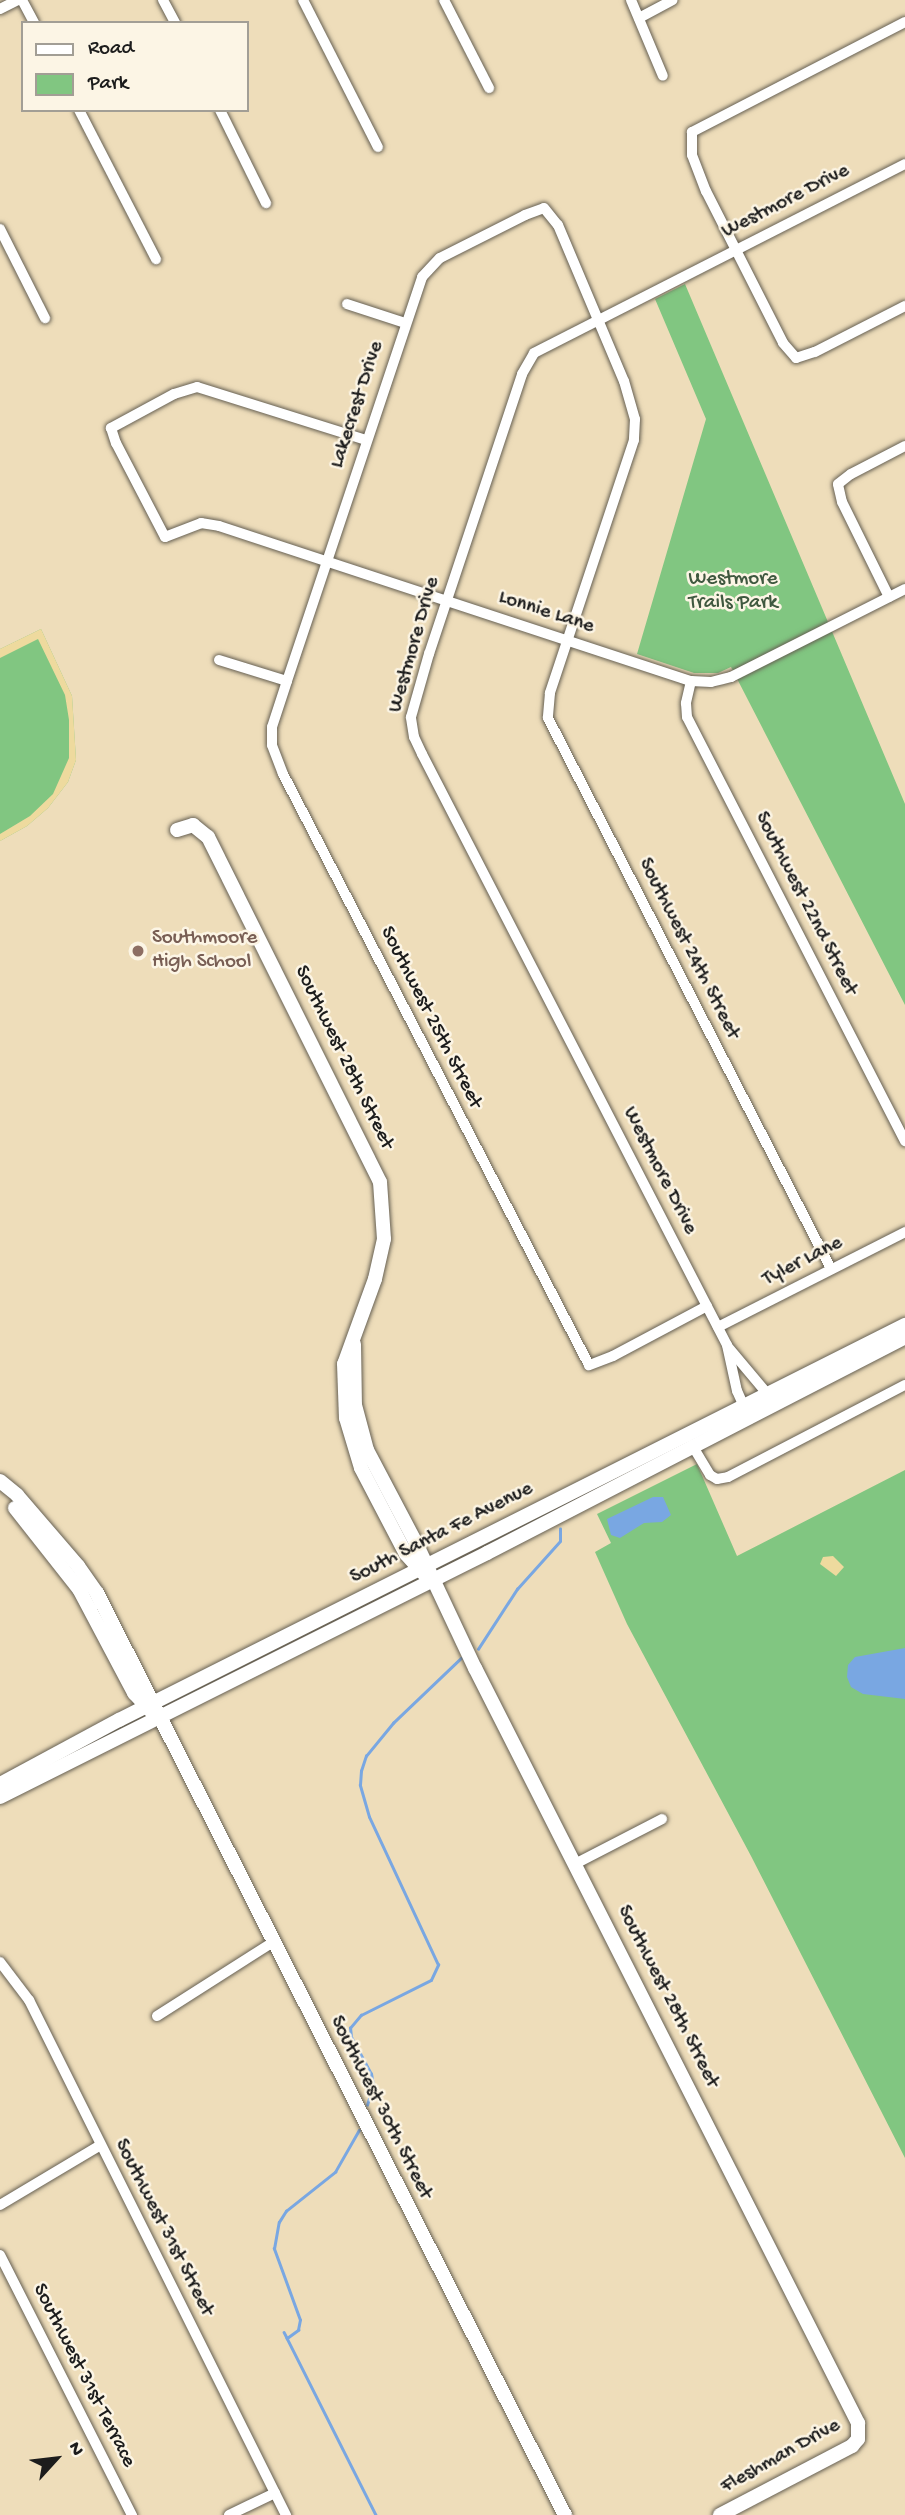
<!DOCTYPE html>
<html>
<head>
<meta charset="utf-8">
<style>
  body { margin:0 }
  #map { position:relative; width:905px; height:2515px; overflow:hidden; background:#eeddba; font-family:"Gochi Hand",sans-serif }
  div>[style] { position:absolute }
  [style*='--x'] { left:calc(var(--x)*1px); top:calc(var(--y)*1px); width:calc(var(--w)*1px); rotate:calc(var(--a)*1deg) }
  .green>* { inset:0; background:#81c681 }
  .sand>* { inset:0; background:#eeda9e }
  .water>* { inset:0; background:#79a7e2 }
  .stream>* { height:2.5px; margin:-1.25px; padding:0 1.25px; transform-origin:1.25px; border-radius:1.25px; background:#79a7e2 }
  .roads { filter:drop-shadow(0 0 2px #666053) drop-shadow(0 0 2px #666053) }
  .street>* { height:10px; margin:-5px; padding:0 5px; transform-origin:5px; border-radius:5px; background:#fff }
  .secondary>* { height:14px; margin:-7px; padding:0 7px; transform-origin:7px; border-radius:7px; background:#fff }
  .dots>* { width:19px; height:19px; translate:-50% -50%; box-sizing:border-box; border:4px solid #fcf5e5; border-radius:50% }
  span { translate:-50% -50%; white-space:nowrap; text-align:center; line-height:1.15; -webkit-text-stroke:5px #fcf5e5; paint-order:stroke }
  .street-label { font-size:21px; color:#1c1c1c }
  .park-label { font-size:21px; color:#3f583f }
  .education-label { font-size:21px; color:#785e54 }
  .left { translate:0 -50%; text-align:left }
  .legend { position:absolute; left:21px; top:21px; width:228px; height:91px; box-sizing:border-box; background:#fcf5e5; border:2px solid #a29e95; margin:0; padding:9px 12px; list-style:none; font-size:21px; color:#1c1c1c }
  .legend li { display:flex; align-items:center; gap:14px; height:35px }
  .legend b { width:35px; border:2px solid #a29e95 }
  .north { position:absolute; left:21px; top:2424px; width:70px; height:70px; -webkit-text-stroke:5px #fcf5e5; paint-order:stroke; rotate:63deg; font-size:19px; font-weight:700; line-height:28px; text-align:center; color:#1c1c1c }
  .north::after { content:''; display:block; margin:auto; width:24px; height:32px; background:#1c1c1c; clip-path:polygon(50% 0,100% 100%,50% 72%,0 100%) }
</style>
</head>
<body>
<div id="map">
  <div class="green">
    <i style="clip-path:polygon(685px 284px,905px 804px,905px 1005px,731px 667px,718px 673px,694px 673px,637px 654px,706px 419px,655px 299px)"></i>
    <i style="clip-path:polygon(41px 629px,72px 696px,76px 760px,68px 782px,48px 808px,27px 826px,0 841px,0 649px)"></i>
    <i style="clip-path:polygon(697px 1464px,737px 1556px,905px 1470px,905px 2158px,751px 1856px,627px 1624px,595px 1552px,611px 1543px,597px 1514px)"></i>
  </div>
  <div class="sand">
    <i style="clip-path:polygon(41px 629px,72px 696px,76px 760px,68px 782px,48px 808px,27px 826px,0 841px,0 834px,30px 816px,53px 794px,69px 758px,69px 720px,65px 695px,38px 639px,0 658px,0 649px)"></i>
    <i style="clip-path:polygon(833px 1556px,844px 1567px,836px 1576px,820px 1564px,823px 1557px)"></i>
  </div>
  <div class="water">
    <i style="clip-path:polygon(653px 1497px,663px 1497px,671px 1515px,662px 1522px,644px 1523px,620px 1538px,611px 1535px,607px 1519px)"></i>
    <i style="clip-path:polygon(905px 1648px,905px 1699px,863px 1694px,851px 1687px,847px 1677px,848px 1665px,855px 1657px)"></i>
  </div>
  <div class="stream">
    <i style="--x:478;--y:1649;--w:72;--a:-57"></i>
    <i style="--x:517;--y:1589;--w:64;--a:-48.1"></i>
    <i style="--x:560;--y:1541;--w:12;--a:-90"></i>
    <i style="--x:367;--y:2105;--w:21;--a:-73"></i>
    <i style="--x:373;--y:2085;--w:11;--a:-100"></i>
    <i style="--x:371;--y:2074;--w:42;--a:-118.4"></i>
    <i style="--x:351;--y:2037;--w:9;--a:-96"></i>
    <i style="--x:350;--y:2028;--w:17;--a:-50"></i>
    <i style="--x:361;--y:2015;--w:78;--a:-26.6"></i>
    <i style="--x:431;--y:1980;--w:17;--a:-65"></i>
    <i style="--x:438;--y:1965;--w:163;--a:-115"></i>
    <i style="--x:369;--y:1817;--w:33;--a:-106"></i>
    <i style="--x:360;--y:1785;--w:14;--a:-86"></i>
    <i style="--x:361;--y:1771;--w:16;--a:-72"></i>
    <i style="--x:366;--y:1756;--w:43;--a:-50.7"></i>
    <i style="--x:393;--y:1723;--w:94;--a:-43.7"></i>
    <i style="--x:284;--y:2332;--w:7;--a:63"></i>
    <i style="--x:287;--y:2338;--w:14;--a:-36"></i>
    <i style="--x:298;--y:2330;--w:10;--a:-79"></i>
    <i style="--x:300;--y:2320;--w:76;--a:-110.1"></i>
    <i style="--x:274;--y:2249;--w:27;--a:-80"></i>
    <i style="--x:279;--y:2222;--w:13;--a:-58"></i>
    <i style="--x:286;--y:2211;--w:63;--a:-38.5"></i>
    <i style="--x:335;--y:2172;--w:48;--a:-60.3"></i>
    <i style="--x:287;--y:2338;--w:198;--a:63.3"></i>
  </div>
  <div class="roads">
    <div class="street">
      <i style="--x:22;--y:0;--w:26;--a:62"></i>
      <i style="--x:163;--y:0;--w:26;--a:62"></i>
      <i style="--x:303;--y:0;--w:165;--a:63"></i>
      <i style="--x:444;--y:0;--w:99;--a:62.9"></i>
      <i style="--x:631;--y:0;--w:82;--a:67.2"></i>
      <i style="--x:0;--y:9;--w:20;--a:-27"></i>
      <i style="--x:639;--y:18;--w:38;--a:-28"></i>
      <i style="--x:905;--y:22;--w:240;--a:152.7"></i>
      <i style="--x:692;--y:132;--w:23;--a:90"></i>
      <i style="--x:692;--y:155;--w:39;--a:69"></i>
      <i style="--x:706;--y:191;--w:170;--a:63.1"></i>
      <i style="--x:783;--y:343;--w:20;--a:49"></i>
      <i style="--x:796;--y:358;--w:20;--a:-18"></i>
      <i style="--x:815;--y:352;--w:101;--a:-27.1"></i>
      <i style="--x:79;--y:110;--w:168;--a:62.7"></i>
      <i style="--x:220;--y:110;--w:104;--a:63.7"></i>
      <i style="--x:0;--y:229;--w:100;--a:63.2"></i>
      <i style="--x:347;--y:304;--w:61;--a:18.1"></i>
      <i style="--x:366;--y:440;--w:177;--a:-162.6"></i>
      <i style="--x:197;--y:387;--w:24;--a:163"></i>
      <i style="--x:174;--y:394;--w:72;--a:151.6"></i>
      <i style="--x:111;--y:428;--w:16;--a:72"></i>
      <i style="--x:116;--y:443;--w:106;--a:62.5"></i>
      <i style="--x:165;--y:537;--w:39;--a:-21"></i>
      <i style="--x:201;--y:523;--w:18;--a:9"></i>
      <i style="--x:219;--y:526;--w:497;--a:18.2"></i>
      <i style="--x:691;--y:681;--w:20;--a:3"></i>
      <i style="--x:711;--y:682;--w:21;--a:-14"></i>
      <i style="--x:731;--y:677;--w:195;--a:-26.8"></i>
      <i style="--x:889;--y:597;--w:106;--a:-116.3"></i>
      <i style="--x:842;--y:502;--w:18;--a:-103"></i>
      <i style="--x:838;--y:484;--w:16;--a:-38"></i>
      <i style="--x:851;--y:474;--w:61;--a:-27.4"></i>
      <i style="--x:219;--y:660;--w:71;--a:17.2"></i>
      <i style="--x:691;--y:681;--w:23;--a:103"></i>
      <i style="--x:686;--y:703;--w:14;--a:86"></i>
      <i style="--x:687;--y:717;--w:477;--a:62.8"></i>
      <i style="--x:707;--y:1306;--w:106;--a:152"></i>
      <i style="--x:613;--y:1356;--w:26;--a:159"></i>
      <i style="--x:589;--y:1365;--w:666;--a:-117.37"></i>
      <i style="--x:283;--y:774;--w:31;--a:-111"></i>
      <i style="--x:272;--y:745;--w:18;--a:-90"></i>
      <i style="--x:272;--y:727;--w:48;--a:-71.9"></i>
      <i style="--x:287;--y:681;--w:426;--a:-71.5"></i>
      <i style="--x:422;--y:277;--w:26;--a:-47"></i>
      <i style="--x:440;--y:258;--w:95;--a:-26.8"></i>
      <i style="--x:525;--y:215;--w:20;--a:-20"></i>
      <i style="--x:544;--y:208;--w:22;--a:51"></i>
      <i style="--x:558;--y:225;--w:169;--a:67.1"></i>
      <i style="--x:624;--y:381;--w:40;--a:74"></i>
      <i style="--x:635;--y:419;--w:21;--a:93"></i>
      <i style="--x:634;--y:440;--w:267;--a:108.4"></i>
      <i style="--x:550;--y:693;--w:25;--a:95"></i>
      <i style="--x:548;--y:718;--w:619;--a:62.81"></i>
      <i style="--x:718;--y:1327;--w:210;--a:-26.9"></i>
      <i style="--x:728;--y:1347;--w:65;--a:50"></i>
      <i style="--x:746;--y:1411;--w:22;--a:-114"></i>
      <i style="--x:737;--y:1391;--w:47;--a:-102.3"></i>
      <i style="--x:727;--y:1345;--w:665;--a:-117.3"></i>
      <i style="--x:422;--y:754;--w:19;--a:-115"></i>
      <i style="--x:414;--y:737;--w:20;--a:-99"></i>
      <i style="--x:411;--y:717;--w:66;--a:-74.1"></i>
      <i style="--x:429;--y:654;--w:295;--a:-71.6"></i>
      <i style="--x:522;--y:374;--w:24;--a:-60"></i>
      <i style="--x:534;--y:353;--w:416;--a:-27"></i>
      <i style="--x:692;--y:1445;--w:35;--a:59"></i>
      <i style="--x:710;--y:1475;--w:8;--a:30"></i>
      <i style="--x:717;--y:1479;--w:11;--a:-10"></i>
      <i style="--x:728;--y:1477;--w:199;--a:-27.5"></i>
      <i style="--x:575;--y:1864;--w:98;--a:-27.3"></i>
      <i style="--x:0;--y:1962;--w:48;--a:52.7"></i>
      <i style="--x:29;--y:2000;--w:576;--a:63.48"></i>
      <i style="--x:157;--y:2016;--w:138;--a:-32.5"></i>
      <i style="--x:0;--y:2205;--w:115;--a:-30.8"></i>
      <i style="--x:0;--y:2255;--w:292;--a:63.1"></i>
      <i style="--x:229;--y:2515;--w:51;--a:-25.6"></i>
    </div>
    <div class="secondary">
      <i style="--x:177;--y:830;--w:17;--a:-17"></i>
      <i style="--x:193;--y:825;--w:19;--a:39"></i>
      <i style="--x:208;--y:837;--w:385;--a:63.5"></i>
      <i style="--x:380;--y:1182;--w:57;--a:86"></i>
      <i style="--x:384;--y:1239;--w:41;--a:102.7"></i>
      <i style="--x:375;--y:1279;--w:90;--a:110"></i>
      <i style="--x:344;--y:1364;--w:54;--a:87.9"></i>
      <i style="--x:346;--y:1418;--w:52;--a:73.3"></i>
      <i style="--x:361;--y:1468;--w:97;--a:62.4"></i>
      <i style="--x:406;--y:1554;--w:28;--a:48"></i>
      <i style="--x:354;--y:1344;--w:61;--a:89.1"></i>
      <i style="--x:355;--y:1405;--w:47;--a:75.1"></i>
      <i style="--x:367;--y:1450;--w:107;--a:62.2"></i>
      <i style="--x:417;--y:1545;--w:136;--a:64.8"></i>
      <i style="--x:475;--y:1668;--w:847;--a:63.1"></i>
      <i style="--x:858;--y:2423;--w:16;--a:90"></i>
      <i style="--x:858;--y:2439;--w:9;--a:131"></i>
      <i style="--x:852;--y:2446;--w:149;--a:152.4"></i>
      <i style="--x:0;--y:1481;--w:22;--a:39"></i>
      <i style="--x:17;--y:1495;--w:94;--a:49.3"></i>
      <i style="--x:78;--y:1566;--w:33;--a:55"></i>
      <i style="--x:97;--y:1593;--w:1034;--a:63.09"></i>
      <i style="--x:15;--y:1508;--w:103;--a:51.7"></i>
      <i style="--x:79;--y:1589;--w:118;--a:62.1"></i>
      <i style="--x:134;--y:1693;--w:25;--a:47"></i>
      <i style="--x:0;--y:1784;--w:135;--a:-28.3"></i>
      <i style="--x:119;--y:1720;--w:880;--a:-26.68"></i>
      <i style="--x:0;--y:1797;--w:545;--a:-26.61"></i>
      <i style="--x:487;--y:1553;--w:471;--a:-27.3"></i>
    </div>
  </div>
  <div class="dots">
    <i style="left:138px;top:951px;background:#8d6e63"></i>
  </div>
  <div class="street-label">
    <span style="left:786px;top:202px;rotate:-27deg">Westmore Drive</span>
    <span style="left:358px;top:405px;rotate:-72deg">Lakecrest Drive</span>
    <span style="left:546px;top:613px;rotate:18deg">Lonnie Lane</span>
    <span style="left:415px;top:645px;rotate:-74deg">Westmore Drive</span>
    <span style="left:805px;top:904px;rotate:63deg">Southwest 22nd Street</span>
    <span style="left:688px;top:949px;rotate:63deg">Southwest 24th Street</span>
    <span style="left:430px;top:1018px;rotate:63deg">Southwest 25th Street</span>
    <span style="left:343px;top:1058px;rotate:64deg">Southwest 28th Street</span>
    <span style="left:659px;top:1171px;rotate:63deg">Westmore Drive</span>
    <span style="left:803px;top:1262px;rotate:-27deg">Tyler Lane</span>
    <span style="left:442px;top:1534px;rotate:-27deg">South Santa Fe Avenue</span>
    <span style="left:667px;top:1997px;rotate:63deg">Southwest 28th Street</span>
    <span style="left:380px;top:2108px;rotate:63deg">Southwest 30th Street</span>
    <span style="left:163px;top:2228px;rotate:63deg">Southwest 31st Street</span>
    <span style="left:83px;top:2376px;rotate:63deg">Southwest 31st Terrace</span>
    <span style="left:781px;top:2457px;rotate:-29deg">Fleshman Drive</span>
  </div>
  <div class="park-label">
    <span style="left:733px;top:592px">Westmore<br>Trails Park</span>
  </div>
  <div class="education-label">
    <span class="left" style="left:152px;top:951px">Southmoore<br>High School</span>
  </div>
  <ul class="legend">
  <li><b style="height:9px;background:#fff"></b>Road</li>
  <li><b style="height:19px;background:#81c681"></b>Park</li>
  </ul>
  <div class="north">N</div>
</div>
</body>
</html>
